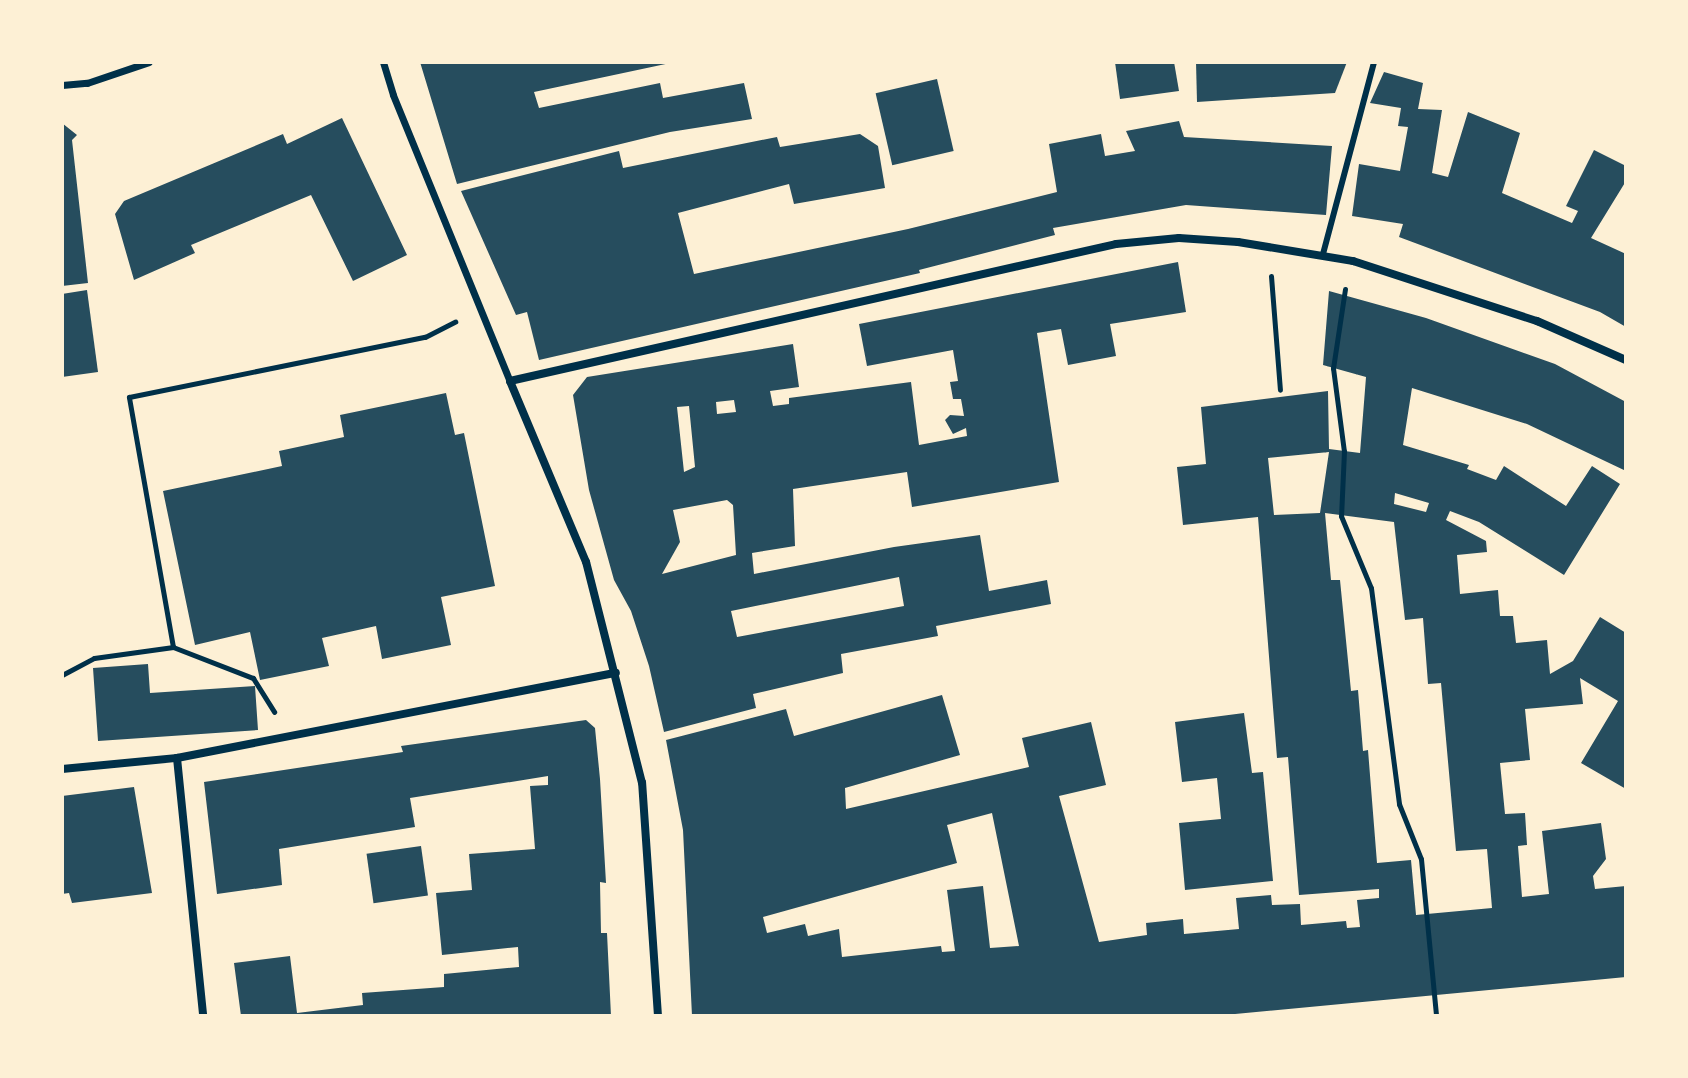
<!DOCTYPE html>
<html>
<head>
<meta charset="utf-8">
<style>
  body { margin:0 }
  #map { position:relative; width:1688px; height:1078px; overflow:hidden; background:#fdf0d5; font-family:Barlow,sans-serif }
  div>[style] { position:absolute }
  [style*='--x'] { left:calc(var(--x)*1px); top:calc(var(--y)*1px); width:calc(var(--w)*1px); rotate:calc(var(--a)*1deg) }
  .building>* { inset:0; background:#264d5e; transform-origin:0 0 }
  .path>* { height:5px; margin:-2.5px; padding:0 2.5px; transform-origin:2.5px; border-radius:2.5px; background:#003049 }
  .service>* { height:6px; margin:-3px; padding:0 3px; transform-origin:3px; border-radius:3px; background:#003049 }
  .pedestrian>* { height:7px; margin:-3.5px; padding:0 3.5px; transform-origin:3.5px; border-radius:3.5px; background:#003049 }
  .minor>* { height:8px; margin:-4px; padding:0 4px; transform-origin:4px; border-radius:4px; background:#003049 }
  span { translate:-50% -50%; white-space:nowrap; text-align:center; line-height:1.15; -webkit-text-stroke:7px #fdf0d5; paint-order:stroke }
  .frame { position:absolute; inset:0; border:64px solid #fdf0d5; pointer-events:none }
</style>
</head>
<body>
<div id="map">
  <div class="building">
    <i style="clip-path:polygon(420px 62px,675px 62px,534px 92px,539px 108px,660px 83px,663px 98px,744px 83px,752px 119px,670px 132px,457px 184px)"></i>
    <i style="clip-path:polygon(1115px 62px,1174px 62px,1179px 91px,1120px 99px)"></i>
    <i style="clip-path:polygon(1196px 62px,1347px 62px,1335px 93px,1197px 102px)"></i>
    <i style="clip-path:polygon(1384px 72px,1423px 83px,1418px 109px,1442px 110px,1432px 173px,1448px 177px,1468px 112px,1520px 133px,1502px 193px,1572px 223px,1578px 211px,1566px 206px,1594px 150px,1626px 166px,1626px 181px,1591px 238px,1626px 254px,1626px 327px,1600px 312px,1399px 237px,1403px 224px,1352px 216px,1359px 164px,1400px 171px,1408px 127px,1398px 126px,1401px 108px,1370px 103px)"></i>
    <i style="left:937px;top:79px;width:74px;height:63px;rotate:77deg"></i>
    <i style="clip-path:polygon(342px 118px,407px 255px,353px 281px,311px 195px,191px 245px,195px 253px,134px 280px,115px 214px,124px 201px,283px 134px,287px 144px)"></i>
    <i style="clip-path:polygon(1179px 121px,1184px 137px,1332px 146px,1326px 215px,1186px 205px,1053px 228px,1055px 235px,919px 270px,920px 273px,539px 360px,527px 312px,516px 315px,461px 191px,619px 151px,623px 168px,777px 137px,780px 147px,860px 134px,878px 146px,885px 188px,794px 204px,789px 184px,678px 213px,694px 274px,908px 229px,1057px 192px,1049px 144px,1101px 134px,1105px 156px,1135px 151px,1126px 131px)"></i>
    <i style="clip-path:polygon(62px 123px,77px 135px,72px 140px,88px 283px,62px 286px)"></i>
    <i style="clip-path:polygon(evenodd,1178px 262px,1186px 312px,1110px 324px,1116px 356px,1068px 365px,1061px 329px,1037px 333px,1059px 482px,912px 507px,907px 472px,793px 489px,795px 546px,752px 553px,754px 574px,894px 547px,980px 535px,989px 591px,1047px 580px,1051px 604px,936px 626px,938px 636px,841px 654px,843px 673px,753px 694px,756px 708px,664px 732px,649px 666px,631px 611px,614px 580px,589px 490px,573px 395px,587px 377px,793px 344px,799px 387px,770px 391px,773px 406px,789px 404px,789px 398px,911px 382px,919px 445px,967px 436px,966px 428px,953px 434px,945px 420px,950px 415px,964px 416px,961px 399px,953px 399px,950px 382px,958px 381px,953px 350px,867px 366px,859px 324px,1178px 262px,734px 400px,736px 412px,717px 414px,716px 402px,734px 400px,1178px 262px,689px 406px,695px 467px,684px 472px,677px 407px,689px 406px,1178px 262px,727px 500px,733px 505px,736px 555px,662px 574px,680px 542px,673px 510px,727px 500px,1178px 262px,899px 577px,904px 606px,737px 637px,731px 611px,899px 577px)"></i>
    <i style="clip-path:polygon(87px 290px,98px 372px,62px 377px,62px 294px)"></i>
    <i style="clip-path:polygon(evenodd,1329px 291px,1426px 318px,1555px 364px,1626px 402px,1626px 471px,1527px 424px,1412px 388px,1403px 445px,1469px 465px,1467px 469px,1496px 480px,1504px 466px,1566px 506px,1592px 466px,1620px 484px,1564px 575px,1479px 522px,1450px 511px,1446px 520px,1486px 541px,1487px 552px,1457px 555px,1460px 594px,1498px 590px,1500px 616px,1513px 616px,1516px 643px,1547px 640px,1550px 674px,1573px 661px,1600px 617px,1626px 633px,1626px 789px,1581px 763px,1618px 701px,1580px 678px,1583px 704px,1525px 709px,1530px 760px,1500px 763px,1505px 814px,1525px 813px,1527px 845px,1518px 846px,1522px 897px,1549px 894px,1542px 831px,1601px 823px,1606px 859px,1593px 876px,1595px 889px,1626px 886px,1626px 977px,1214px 1016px,692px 1016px,683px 830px,666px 740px,786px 709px,794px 736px,942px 695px,960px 755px,845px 788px,846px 809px,1029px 767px,1022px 738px,1091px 722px,1106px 785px,1059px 796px,1099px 942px,1147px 935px,1146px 923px,1183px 919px,1184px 934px,1239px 929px,1236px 898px,1271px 895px,1272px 905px,1300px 904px,1301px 925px,1346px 921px,1347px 928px,1360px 927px,1357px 900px,1379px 898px,1379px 889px,1299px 895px,1288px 757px,1277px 758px,1258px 517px,1183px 525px,1177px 467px,1206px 464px,1201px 407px,1328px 391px,1329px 449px,1360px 453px,1366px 377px,1323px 365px,1329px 291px,1329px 452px,1320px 513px,1274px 515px,1268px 458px,1329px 452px,1329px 291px,1395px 493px,1429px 503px,1426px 512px,1394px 504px,1395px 493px,1329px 291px,1325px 513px,1394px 522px,1405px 620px,1423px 618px,1428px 684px,1441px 683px,1456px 851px,1487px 849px,1492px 908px,1416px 915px,1411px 860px,1377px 863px,1368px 750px,1363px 751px,1358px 690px,1351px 691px,1340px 580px,1331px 580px,1325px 513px,1329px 291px,992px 813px,1019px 946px,990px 948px,983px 886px,947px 890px,955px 951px,942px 952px,941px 946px,842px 957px,839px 929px,808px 936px,805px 924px,767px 933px,763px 917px,957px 863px,947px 825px,992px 813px)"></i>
    <i style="clip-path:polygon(446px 393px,455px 435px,464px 433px,495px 586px,441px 597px,451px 645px,382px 659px,376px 626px,322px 638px,329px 666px,260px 680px,250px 632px,195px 645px,163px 491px,282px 466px,279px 451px,344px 437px,340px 415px)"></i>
    <i style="clip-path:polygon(148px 664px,150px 693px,255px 686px,258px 730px,98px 741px,93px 668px)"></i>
    <i style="clip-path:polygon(1244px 713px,1252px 773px,1263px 772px,1273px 881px,1185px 890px,1179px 823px,1221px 819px,1217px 778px,1182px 782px,1175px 722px)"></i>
    <i style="clip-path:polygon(586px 720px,595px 728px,600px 779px,606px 883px,600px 882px,601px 933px,607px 933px,611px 1016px,241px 1016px,234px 963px,290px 956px,297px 1013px,363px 1005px,362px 993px,444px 987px,444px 974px,519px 967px,518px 947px,442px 955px,436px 893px,472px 890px,469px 854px,535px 849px,530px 786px,548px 785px,548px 776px,410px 798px,415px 827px,279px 849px,282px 885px,217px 894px,204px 782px,403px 752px,401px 746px)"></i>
    <i style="clip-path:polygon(134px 787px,152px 893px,72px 903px,69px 893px,62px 894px,62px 796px)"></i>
    <i style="left:421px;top:846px;width:50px;height:55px;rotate:82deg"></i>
  </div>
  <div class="path">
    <i style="--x:1271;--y:276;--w:114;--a:85.5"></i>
    <i style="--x:1345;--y:289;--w:80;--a:98.6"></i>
    <i style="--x:1333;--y:368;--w:84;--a:82.5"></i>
    <i style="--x:1344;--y:451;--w:65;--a:92.6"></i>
    <i style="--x:1341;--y:516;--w:78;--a:67.4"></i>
    <i style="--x:1371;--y:588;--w:218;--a:82.6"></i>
    <i style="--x:1399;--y:804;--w:59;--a:68.2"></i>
    <i style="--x:1421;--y:859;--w:158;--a:84.5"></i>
    <i style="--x:173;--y:647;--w:254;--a:-100"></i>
    <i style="--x:129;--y:397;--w:302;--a:-11.5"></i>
    <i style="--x:425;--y:337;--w:34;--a:-27"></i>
    <i style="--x:62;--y:675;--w:36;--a:-28"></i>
    <i style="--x:94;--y:658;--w:80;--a:-7.9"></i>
    <i style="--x:173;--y:647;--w:86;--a:21.2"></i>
    <i style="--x:253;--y:678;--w:40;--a:58"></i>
  </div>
  <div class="service">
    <i style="--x:1323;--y:254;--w:199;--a:-75.1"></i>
  </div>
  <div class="pedestrian">
    <i style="--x:383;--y:62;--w:34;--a:73"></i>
    <i style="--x:393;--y:95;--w:309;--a:67.8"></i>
    <i style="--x:62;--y:85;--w:25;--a:-5"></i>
    <i style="--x:87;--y:83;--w:65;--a:-18.7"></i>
  </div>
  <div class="minor">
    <i style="--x:177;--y:758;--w:259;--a:84.2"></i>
    <i style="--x:62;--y:769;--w:116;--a:-5.5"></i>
    <i style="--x:177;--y:758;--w:447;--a:-11"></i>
    <i style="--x:658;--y:1016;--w:234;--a:-93.9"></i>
    <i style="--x:642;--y:783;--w:228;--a:-104.2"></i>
    <i style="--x:586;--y:562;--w:196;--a:-112.8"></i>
    <i style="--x:510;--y:381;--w:621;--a:-12.74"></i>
    <i style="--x:1116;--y:244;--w:63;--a:-5.4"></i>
    <i style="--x:1179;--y:238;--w:59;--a:3.9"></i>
    <i style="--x:1238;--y:242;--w:117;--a:9.4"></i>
    <i style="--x:1353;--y:261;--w:194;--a:18.1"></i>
    <i style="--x:1537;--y:321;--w:97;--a:23.7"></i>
  </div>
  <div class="frame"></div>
</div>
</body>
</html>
